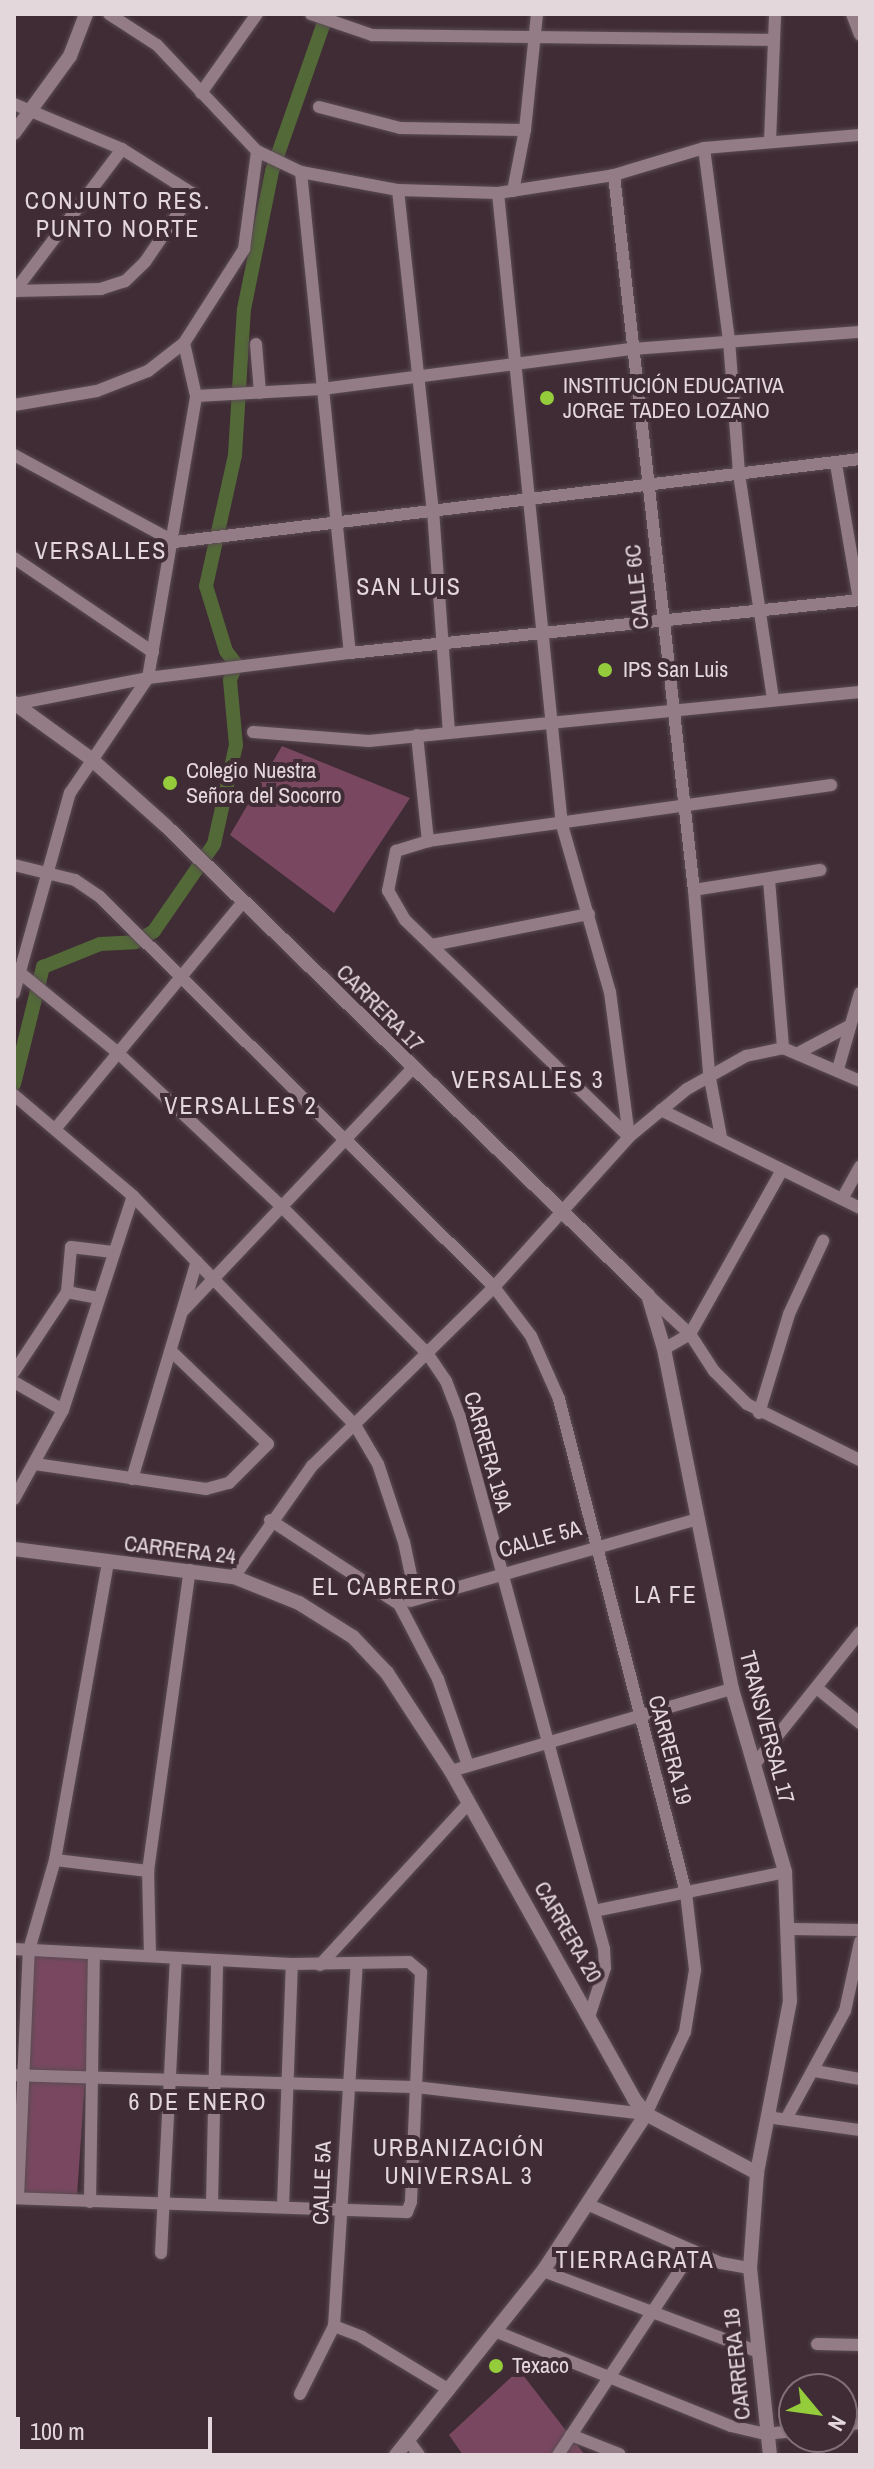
<!DOCTYPE html>
<html>
<head>
<meta charset="utf-8">
<style>
  body { margin:0 }
  #map { position:relative; width:874px; height:2469px; overflow:hidden; background:#3f2c35; font-family:"Archivo Narrow",sans-serif }
  div>[style] { position:absolute }
  [style*='--x'] { left:calc(var(--x)*1px); top:calc(var(--y)*1px); width:calc(var(--w)*1px); rotate:calc(var(--a)*1deg) }
  .green>* { inset:0; background:#794860; transform-origin:0 0 }
  .canal>* { height:14px; margin:-7px; padding:0 7px; transform-origin:7px; border-radius:7px; background:#536938 }
  .roads { filter:drop-shadow(0 0 2px #5a4b52) drop-shadow(0 0 2px #5a4b52) }
  .minor>* { height:12px; margin:-6px; padding:0 6px; transform-origin:6px; border-radius:6px; background:#937c86 }
  .tertiary>* { height:14px; margin:-7px; padding:0 7px; transform-origin:7px; border-radius:7px; background:#937c86 }
  .dots>* { width:22px; height:22px; translate:-50% -50%; box-sizing:border-box; border:4px solid #3f2c35; border-radius:50% }
  span { translate:-50% -50%; white-space:nowrap; text-align:center; line-height:1.15; -webkit-text-stroke:8px #3f2c35; paint-order:stroke }
  .poi-label { font-size:22px; color:#e4d7dc }
  .left { translate:0 -50%; text-align:left }
  .street-label { font-size:22px; color:#e4d7dc }
  .neighbourhood-label { font-size:24px; color:#e4d7dc; letter-spacing:2px }
  .frame { position:absolute; inset:0; border:16px solid #e4d7dc; pointer-events:none }
  .north { position:absolute; left:778px; top:2373px; width:80px; height:80px; box-sizing:border-box; background:#3f2c35; border:2px solid #817078; border-radius:50%; rotate:119deg; font-size:22px; font-weight:700; line-height:32px; text-align:center; color:#e4d7dc }
  .north::after { content:''; display:block; margin:auto; width:28px; height:36px; background:#94cc3c; clip-path:polygon(50% 0,100% 100%,50% 72%,0 100%) }
  .scale { position:absolute; left:16px; top:2417px; width:196px; height:36px; box-sizing:border-box; border:4px solid #e4d7dc; border-top:0; padding-left:10px; font-size:24px; line-height:28px; white-space:nowrap; color:#e4d7dc; -webkit-text-stroke:6px #3f2c35; paint-order:stroke }
</style>
</head>
<body>
<div id="map">
  <div class="green">
    <i style="clip-path:polygon(282px 746px,410px 798px,334px 913px,230px 835px)"></i>
    <i style="left:29px;top:1950px;width:65px;height:248px;rotate:4deg"></i>
    <i style="clip-path:polygon(519px 2370px,585px 2455px,463px 2455px,449px 2435px)"></i>
  </div>
  <div class="canal">
    <i style="--x:14;--y:1084;--w:121;--a:-76.1"></i>
    <i style="--x:43;--y:967;--w:61;--a:-22"></i>
    <i style="--x:100;--y:944;--w:35;--a:-3"></i>
    <i style="--x:135;--y:942;--w:22;--a:-30"></i>
    <i style="--x:154;--y:931;--w:106;--a:-55.4"></i>
    <i style="--x:214;--y:844;--w:101;--a:-77.5"></i>
    <i style="--x:236;--y:745;--w:65;--a:-95.3"></i>
    <i style="--x:230;--y:680;--w:17;--a:-69"></i>
    <i style="--x:236;--y:664;--w:16;--a:-128"></i>
    <i style="--x:226;--y:651;--w:68;--a:-107.1"></i>
    <i style="--x:206;--y:586;--w:134;--a:-77.5"></i>
    <i style="--x:235;--y:455;--w:146;--a:-86.5"></i>
    <i style="--x:244;--y:309;--w:141;--a:-78.5"></i>
    <i style="--x:272;--y:171;--w:166;--a:-70.7"></i>
  </div>
  <div class="roads">
    <div class="minor">
      <i style="--x:109;--y:14;--w:57;--a:32.9"></i>
      <i style="--x:157;--y:45;--w:146;--a:46.7"></i>
      <i style="--x:257;--y:151;--w:49;--a:25.5"></i>
      <i style="--x:301;--y:172;--w:99;--a:10.5"></i>
      <i style="--x:398;--y:190;--w:100;--a:1.7"></i>
      <i style="--x:498;--y:193;--w:117;--a:-8.8"></i>
      <i style="--x:614;--y:175;--w:94;--a:-16.7"></i>
      <i style="--x:704;--y:148;--w:157;--a:-4.8"></i>
      <i style="--x:311;--y:14;--w:65;--a:19"></i>
      <i style="--x:372;--y:35;--w:402;--a:0.7"></i>
      <i style="--x:852;--y:14;--w:22;--a:69"></i>
      <i style="--x:201;--y:93;--w:97;--a:-54.7"></i>
      <i style="--x:14;--y:104;--w:117;--a:22.6"></i>
      <i style="--x:122;--y:149;--w:83;--a:32.2"></i>
      <i style="--x:192;--y:193;--w:83;--a:124.3"></i>
      <i style="--x:145;--y:262;--w:28;--a:136"></i>
      <i style="--x:125;--y:281;--w:25;--a:162"></i>
      <i style="--x:101;--y:289;--w:87;--a:178.7"></i>
      <i style="--x:319;--y:107;--w:84;--a:14.5"></i>
      <i style="--x:400;--y:128;--w:125;--a:0.9"></i>
      <i style="--x:770;--y:141;--w:127;--a:-87.7"></i>
      <i style="--x:704;--y:148;--w:194;--a:82.6"></i>
      <i style="--x:729;--y:340;--w:134;--a:85.7"></i>
      <i style="--x:739;--y:474;--w:228;--a:81.4"></i>
      <i style="--x:301;--y:172;--w:483;--a:84.2"></i>
      <i style="--x:614;--y:175;--w:719;--a:83.62"></i>
      <i style="--x:694;--y:890;--w:184;--a:85.3"></i>
      <i style="--x:709;--y:1073;--w:65;--a:79.4"></i>
      <i style="--x:398;--y:190;--w:322;--a:83.8"></i>
      <i style="--x:433;--y:510;--w:223;--a:85.9"></i>
      <i style="--x:513;--y:191;--w:62;--a:-78.9"></i>
      <i style="--x:525;--y:130;--w:117;--a:-84.1"></i>
      <i style="--x:498;--y:193;--w:635;--a:84.22"></i>
      <i style="--x:562;--y:825;--w:174;--a:74"></i>
      <i style="--x:610;--y:992;--w:146;--a:82.5"></i>
      <i style="--x:14;--y:292;--w:179;--a:-52.9"></i>
      <i style="--x:256;--y:344;--w:49;--a:85.3"></i>
      <i style="--x:196;--y:396;--w:126;--a:-3.2"></i>
      <i style="--x:322;--y:389;--w:313;--a:-7.4"></i>
      <i style="--x:632;--y:349;--w:229;--a:-4.3"></i>
      <i style="--x:14;--y:405;--w:84;--a:-9.6"></i>
      <i style="--x:97;--y:391;--w:55;--a:-21.4"></i>
      <i style="--x:148;--y:371;--w:46;--a:-37.9"></i>
      <i style="--x:184;--y:343;--w:112;--a:-57.4"></i>
      <i style="--x:244;--y:249;--w:99;--a:-82.4"></i>
      <i style="--x:14;--y:455;--w:183;--a:28.4"></i>
      <i style="--x:175;--y:542;--w:690;--a:-6.91"></i>
      <i style="--x:836;--y:464;--w:138;--a:80.4"></i>
      <i style="--x:14;--y:558;--w:168;--a:34.1"></i>
      <i style="--x:15;--y:704;--w:136;--a:-11.1"></i>
      <i style="--x:148;--y:678;--w:204;--a:-7.1"></i>
      <i style="--x:350;--y:653;--w:513;--a:-5.93"></i>
      <i style="--x:253;--y:732;--w:116;--a:4.4"></i>
      <i style="--x:369;--y:741;--w:493;--a:-5.7"></i>
      <i style="--x:417;--y:735;--w:107;--a:84.1"></i>
      <i style="--x:14;--y:865;--w:63;--a:13.8"></i>
      <i style="--x:75;--y:880;--w:29;--a:34"></i>
      <i style="--x:99;--y:896;--w:556;--a:44.71"></i>
      <i style="--x:494;--y:1287;--w:61;--a:52.9"></i>
      <i style="--x:531;--y:1336;--w:69;--a:66"></i>
      <i style="--x:559;--y:1399;--w:510;--a:75.58"></i>
      <i style="--x:686;--y:1893;--w:78;--a:83.3"></i>
      <i style="--x:695;--y:1970;--w:63;--a:99.2"></i>
      <i style="--x:685;--y:2032;--w:91;--a:115.4"></i>
      <i style="--x:646;--y:2114;--w:233;--a:-173.3"></i>
      <i style="--x:415;--y:2087;--w:401;--a:-178.3"></i>
      <i style="--x:769;--y:880;--w:169;--a:85.2"></i>
      <i style="--x:694;--y:890;--w:128;--a:-9"></i>
      <i style="--x:432;--y:945;--w:160;--a:-11.2"></i>
      <i style="--x:19;--y:972;--w:127;--a:39.2"></i>
      <i style="--x:117;--y:1052;--w:226;--a:43.2"></i>
      <i style="--x:282;--y:1207;--w:206;--a:45.2"></i>
      <i style="--x:427;--y:1353;--w:34;--a:56"></i>
      <i style="--x:446;--y:1381;--w:39;--a:69"></i>
      <i style="--x:460;--y:1417;--w:551;--a:74.85"></i>
      <i style="--x:604;--y:1949;--w:19;--a:87"></i>
      <i style="--x:605;--y:1968;--w:48;--a:108.1"></i>
      <i style="--x:14;--y:993;--w:208;--a:-74.4"></i>
      <i style="--x:70;--y:793;--w:139;--a:-55.9"></i>
      <i style="--x:148;--y:678;--w:286;--a:-80.3"></i>
      <i style="--x:196;--y:396;--w:54;--a:-102.8"></i>
      <i style="--x:800;--y:1052;--w:55;--a:-28"></i>
      <i style="--x:838;--y:1069;--w:79;--a:-73.9"></i>
      <i style="--x:14;--y:1095;--w:156;--a:40.3"></i>
      <i style="--x:133;--y:1196;--w:319;--a:45.9"></i>
      <i style="--x:355;--y:1425;--w:45;--a:59.5"></i>
      <i style="--x:378;--y:1464;--w:82;--a:71.6"></i>
      <i style="--x:404;--y:1542;--w:58;--a:78.1"></i>
      <i style="--x:661;--y:1110;--w:222;--a:26.2"></i>
      <i style="--x:56;--y:1128;--w:293;--a:-50.4"></i>
      <i style="--x:629;--y:1137;--w:312;--a:-135.9"></i>
      <i style="--x:405;--y:920;--w:34;--a:-120"></i>
      <i style="--x:388;--y:891;--w:41;--a:-78.7"></i>
      <i style="--x:396;--y:851;--w:34;--a:-17"></i>
      <i style="--x:428;--y:841;--w:407;--a:-7.9"></i>
      <i style="--x:842;--y:1199;--w:37;--a:-61"></i>
      <i style="--x:67;--y:1292;--w:31;--a:11"></i>
      <i style="--x:648;--y:1295;--w:57;--a:42.9"></i>
      <i style="--x:690;--y:1334;--w:44;--a:57"></i>
      <i style="--x:714;--y:1371;--w:47;--a:45"></i>
      <i style="--x:747;--y:1404;--w:126;--a:26.4"></i>
      <i style="--x:183;--y:1311;--w:332;--a:-46.6"></i>
      <i style="--x:664;--y:1349;--w:30;--a:-30"></i>
      <i style="--x:690;--y:1334;--w:186;--a:-60.7"></i>
      <i style="--x:14;--y:1372;--w:96;--a:-56.5"></i>
      <i style="--x:67;--y:1292;--w:45;--a:-84.9"></i>
      <i style="--x:71;--y:1247;--w:42;--a:6.8"></i>
      <i style="--x:14;--y:1382;--w:56;--a:29.7"></i>
      <i style="--x:759;--y:1413;--w:103;--a:-73.1"></i>
      <i style="--x:789;--y:1314;--w:81;--a:-65"></i>
      <i style="--x:35;--y:1464;--w:173;--a:8.3"></i>
      <i style="--x:206;--y:1489;--w:24;--a:-15"></i>
      <i style="--x:229;--y:1483;--w:55;--a:-45"></i>
      <i style="--x:268;--y:1444;--w:134;--a:-136.2"></i>
      <i style="--x:132;--y:1479;--w:227;--a:-73.4"></i>
      <i style="--x:14;--y:1499;--w:102;--a:-61.2"></i>
      <i style="--x:63;--y:1410;--w:225;--a:-71.9"></i>
      <i style="--x:270;--y:1520;--w:154;--a:33.1"></i>
      <i style="--x:399;--y:1604;--w:85;--a:62.5"></i>
      <i style="--x:438;--y:1679;--w:91;--a:70.8"></i>
      <i style="--x:234;--y:1577;--w:136;--a:-54.9"></i>
      <i style="--x:312;--y:1466;--w:255;--a:-44.5"></i>
      <i style="--x:494;--y:1287;--w:202;--a:-48"></i>
      <i style="--x:629;--y:1137;--w:75;--a:-39.6"></i>
      <i style="--x:687;--y:1089;--w:68;--a:-29.2"></i>
      <i style="--x:746;--y:1056;--w:38;--a:-12"></i>
      <i style="--x:783;--y:1048;--w:84;--a:23.2"></i>
      <i style="--x:410;--y:1601;--w:296;--a:-15.9"></i>
      <i style="--x:818;--y:1689;--w:54;--a:39"></i>
      <i style="--x:754;--y:1765;--w:170;--a:-51.4"></i>
      <i style="--x:451;--y:1771;--w:293;--a:-16.3"></i>
      <i style="--x:55;--y:1860;--w:94;--a:6.7"></i>
      <i style="--x:594;--y:1911;--w:195;--a:-11.5"></i>
      <i style="--x:791;--y:1929;--w:69;--a:0.8"></i>
      <i style="--x:14;--y:1949;--w:278;--a:3.1"></i>
      <i style="--x:292;--y:1964;--w:117;--a:-1"></i>
      <i style="--x:409;--y:1962;--w:16;--a:40"></i>
      <i style="--x:421;--y:1972;--w:230;--a:92.5"></i>
      <i style="--x:411;--y:2202;--w:11;--a:112"></i>
      <i style="--x:407;--y:2212;--w:393;--a:-178"></i>
      <i style="--x:150;--y:1956;--w:85;--a:-91.3"></i>
      <i style="--x:148;--y:1871;--w:304;--a:-82.1"></i>
      <i style="--x:320;--y:1965;--w:220;--a:-47.4"></i>
      <i style="--x:815;--y:2071;--w:46;--a:10.1"></i>
      <i style="--x:767;--y:2117;--w:94;--a:8"></i>
      <i style="--x:786;--y:2119;--w:123;--a:-61.4"></i>
      <i style="--x:845;--y:2011;--w:71;--a:-77.7"></i>
      <i style="--x:18;--y:2198;--w:248;--a:-87.5"></i>
      <i style="--x:29;--y:1950;--w:94;--a:-73.9"></i>
      <i style="--x:55;--y:1860;--w:302;--a:-79.9"></i>
      <i style="--x:90;--y:2202;--w:248;--a:-89.1"></i>
      <i style="--x:587;--y:2204;--w:146;--a:23.8"></i>
      <i style="--x:721;--y:2263;--w:29;--a:10"></i>
      <i style="--x:212;--y:2205;--w:245;--a:-88.8"></i>
      <i style="--x:283;--y:2206;--w:242;--a:-87.9"></i>
      <i style="--x:161;--y:2253;--w:295;--a:-87.1"></i>
      <i style="--x:543;--y:2271;--w:228;--a:20.6"></i>
      <i style="--x:334;--y:2326;--w:30;--a:21"></i>
      <i style="--x:362;--y:2337;--w:102;--a:31.3"></i>
      <i style="--x:497;--y:2332;--w:252;--a:21.9"></i>
      <i style="--x:731;--y:2426;--w:36;--a:13"></i>
      <i style="--x:766;--y:2434;--w:28;--a:-6"></i>
      <i style="--x:817;--y:2344;--w:43;--a:1.3"></i>
      <i style="--x:300;--y:2394;--w:76;--a:-63.4"></i>
      <i style="--x:334;--y:2326;--w:362;--a:-86.4"></i>
      <i style="--x:842;--y:2425;--w:18;--a:-6"></i>
      <i style="--x:571;--y:2435;--w:52;--a:21.6"></i>
      <i style="--x:408;--y:2440;--w:19;--a:54"></i>
      <i style="--x:558;--y:2455;--w:245;--a:-56.6"></i>
    </div>
    <div class="tertiary">
      <i style="--x:14;--y:133;--w:95;--a:-54"></i>
      <i style="--x:70;--y:56;--w:45;--a:-69.1"></i>
      <i style="--x:14;--y:703;--w:94;--a:35.9"></i>
      <i style="--x:90;--y:758;--w:102;--a:41.8"></i>
      <i style="--x:166;--y:826;--w:673;--a:44.22"></i>
      <i style="--x:648;--y:1295;--w:56;--a:73.5"></i>
      <i style="--x:664;--y:1349;--w:347;--a:78.7"></i>
      <i style="--x:732;--y:1689;--w:191;--a:73.8"></i>
      <i style="--x:785;--y:1872;--w:129;--a:87.8"></i>
      <i style="--x:790;--y:2001;--w:175;--a:100.9"></i>
      <i style="--x:757;--y:2173;--w:95;--a:94.2"></i>
      <i style="--x:750;--y:2268;--w:188;--a:83.9"></i>
      <i style="--x:14;--y:1549;--w:222;--a:7.3"></i>
      <i style="--x:234;--y:1577;--w:70;--a:21.8"></i>
      <i style="--x:299;--y:1603;--w:64;--a:32.2"></i>
      <i style="--x:353;--y:1637;--w:50;--a:46.6"></i>
      <i style="--x:387;--y:1673;--w:117;--a:56.9"></i>
      <i style="--x:451;--y:1771;--w:376;--a:60.8"></i>
      <i style="--x:634;--y:2099;--w:19;--a:51"></i>
      <i style="--x:646;--y:2114;--w:126;--a:28"></i>
      <i style="--x:396;--y:2455;--w:236;--a:-51.4"></i>
      <i style="--x:543;--y:2271;--w:188;--a:-56.7"></i>
    </div>
  </div>
  <div class="dots">
    <i style="left:547px;top:398px;background:#94cc3c"></i>
    <i style="left:605px;top:670px;background:#94cc3c"></i>
    <i style="left:170px;top:783px;background:#94cc3c"></i>
    <i style="left:496px;top:2366px;background:#94cc3c"></i>
  </div>
  <div class="poi-label">
    <span class="left" style="left:563px;top:398px">INSTITUCIÓN EDUCATIVA<br>JORGE TADEO LOZANO</span>
    <span class="left" style="left:623px;top:670px">IPS San Luis</span>
    <span class="left" style="left:186px;top:783px">Colegio Nuestra<br>Señora del Socorro</span>
    <span class="left" style="left:512px;top:2366px">Texaco</span>
  </div>
  <div class="street-label">
    <span style="left:637px;top:587px;rotate:-96deg">CALLE 6C</span>
    <span style="left:380px;top:1008px;rotate:45deg">CARRERA 17</span>
    <span style="left:488px;top:1452px;rotate:74deg">CARRERA 19A</span>
    <span style="left:540px;top:1539px;rotate:-16deg">CALLE 5A</span>
    <span style="left:180px;top:1550px;rotate:7deg">CARRERA 24</span>
    <span style="left:767px;top:1727px;rotate:75deg">TRANSVERSAL 17</span>
    <span style="left:670px;top:1750px;rotate:75deg">CARRERA 19</span>
    <span style="left:568px;top:1932px;rotate:60deg">CARRERA 20</span>
    <span style="left:322px;top:2183px;rotate:-88deg">CALLE 5A</span>
    <span style="left:737px;top:2364px;rotate:-96deg">CARRERA 18</span>
  </div>
  <div class="neighbourhood-label">
    <span style="left:118px;top:215px">CONJUNTO RES.<br>PUNTO NORTE</span>
    <span style="left:101px;top:551px">VERSALLES</span>
    <span style="left:409px;top:587px">SAN LUIS</span>
    <span style="left:528px;top:1080px">VERSALLES 3</span>
    <span style="left:241px;top:1106px">VERSALLES 2</span>
    <span style="left:385px;top:1587px">EL CABRERO</span>
    <span style="left:666px;top:1595px">LA FE</span>
    <span style="left:198px;top:2102px">6 DE ENERO</span>
    <span style="left:459px;top:2162px">URBANIZACIÓN<br>UNIVERSAL 3</span>
    <span style="left:635px;top:2260px">TIERRAGRATA</span>
  </div>
  <div class="frame"></div>
  <div class="north">N</div>
  <div class="scale">100 m</div>
</div>
</body>
</html>
